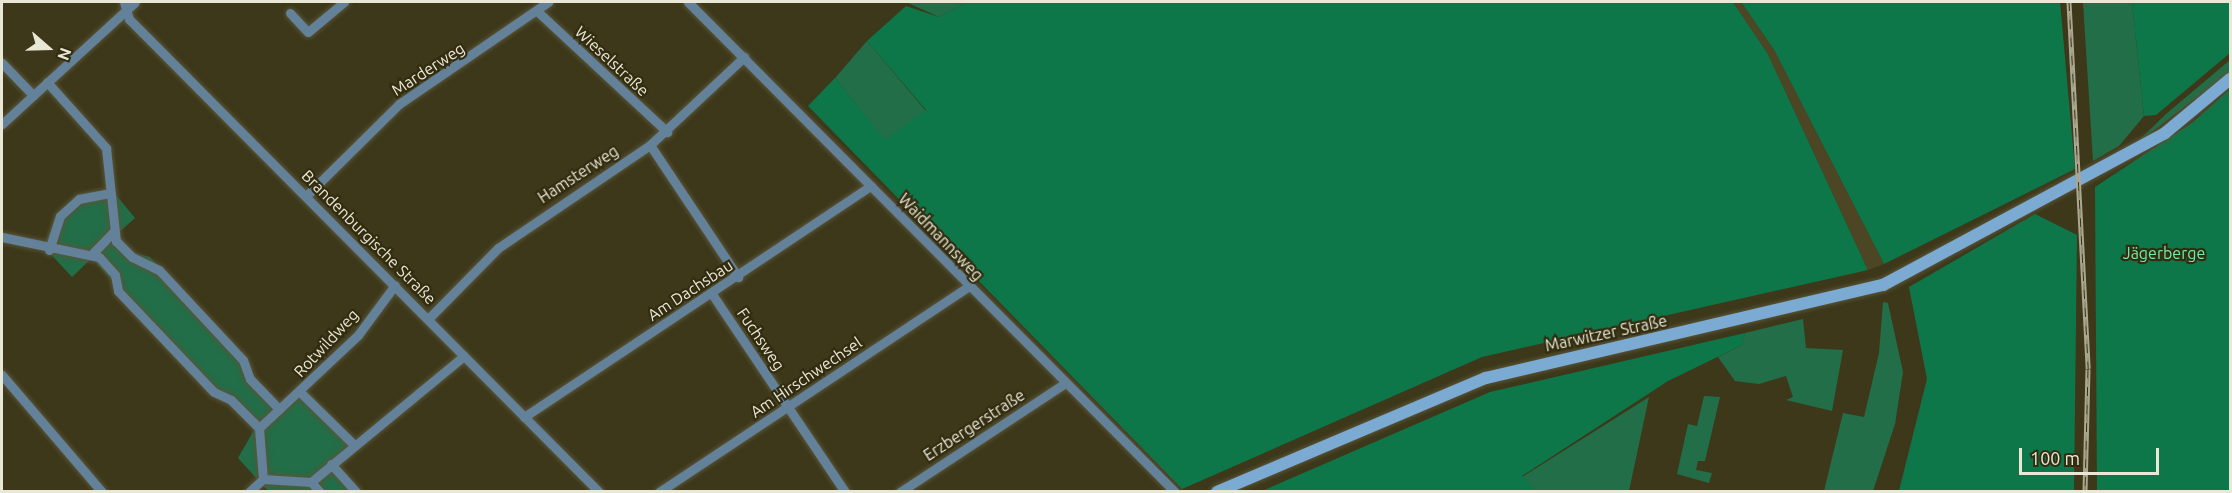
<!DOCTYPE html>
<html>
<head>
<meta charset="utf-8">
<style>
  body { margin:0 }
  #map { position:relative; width:2232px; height:493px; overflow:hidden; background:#3d381a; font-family:Ubuntu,sans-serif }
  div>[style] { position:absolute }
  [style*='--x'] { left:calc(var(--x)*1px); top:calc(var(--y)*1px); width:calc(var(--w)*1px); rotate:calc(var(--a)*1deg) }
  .green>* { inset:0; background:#226e48 }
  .forest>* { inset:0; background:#0e774a }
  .sand>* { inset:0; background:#4d4625 }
  .roads { filter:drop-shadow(0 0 2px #595438) drop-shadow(0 0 2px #595438) }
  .minor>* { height:9px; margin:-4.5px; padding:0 4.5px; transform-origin:4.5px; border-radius:4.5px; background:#64819a }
  .secondary>* { height:12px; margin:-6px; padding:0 6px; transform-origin:6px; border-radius:6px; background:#7baad2 }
  .rail>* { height:5px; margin-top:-2.5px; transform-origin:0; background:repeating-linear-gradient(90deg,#322d10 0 9px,#aba892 0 18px); box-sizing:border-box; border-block:2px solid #aba892 }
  span { translate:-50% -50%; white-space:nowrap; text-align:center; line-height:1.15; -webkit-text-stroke:4.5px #322d10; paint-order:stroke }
  .street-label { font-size:16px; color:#e9e7d5 }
  .park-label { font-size:16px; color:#72eaa9 }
  .frame { position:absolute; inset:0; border:3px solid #e9e7d5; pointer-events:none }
  .north { position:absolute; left:18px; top:18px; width:60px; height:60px; -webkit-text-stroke:4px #322d10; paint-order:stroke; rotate:110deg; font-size:16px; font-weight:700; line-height:24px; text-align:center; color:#e9e7d5 }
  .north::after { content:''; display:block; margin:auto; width:21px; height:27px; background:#e9e7d5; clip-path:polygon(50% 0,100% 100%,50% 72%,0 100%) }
  .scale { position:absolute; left:2019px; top:448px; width:140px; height:27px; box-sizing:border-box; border:3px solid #e9e7d5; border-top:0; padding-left:8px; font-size:18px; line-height:21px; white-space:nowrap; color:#e9e7d5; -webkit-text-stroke:4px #322d10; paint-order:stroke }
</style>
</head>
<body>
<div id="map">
  <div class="green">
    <i style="clip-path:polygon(906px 2px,967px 2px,939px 17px)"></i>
    <i style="clip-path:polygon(2083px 2px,2132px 2px,2144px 116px,2119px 146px,2093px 161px)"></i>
    <i style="clip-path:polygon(867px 41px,926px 111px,885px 141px,835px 78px)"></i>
    <i style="clip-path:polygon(2230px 60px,2230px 72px,2131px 148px,2166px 114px)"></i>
    <i style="clip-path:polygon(111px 189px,135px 218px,117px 234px,134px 253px,150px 257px,247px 359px,253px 375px,280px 405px,302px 386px,360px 445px,339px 466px,361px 491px,268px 491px,238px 458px,254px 430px,226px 400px,211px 394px,92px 258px,72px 277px,44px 247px,56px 214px,78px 194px)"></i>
    <i style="clip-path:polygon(1883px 302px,1888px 303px,1903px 372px,1895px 424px,1873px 491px,1824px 491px,1843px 413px,1864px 417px,1879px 353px)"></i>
    <i style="clip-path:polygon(1803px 319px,1806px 348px,1843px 350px,1832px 411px,1786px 400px,1793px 397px,1786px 376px,1759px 384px,1735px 381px,1718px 357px,1742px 345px,1745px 333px)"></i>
    <i style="clip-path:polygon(1704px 396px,1720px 397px,1705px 461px,1698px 461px,1696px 470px,1712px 473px,1709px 483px,1677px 474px,1688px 424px,1697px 426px)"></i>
    <i style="clip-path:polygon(1649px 397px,1629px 491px,1536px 491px,1522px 477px)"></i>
  </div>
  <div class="forest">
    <i style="clip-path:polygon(967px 2px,1733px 2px,1768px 54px,1868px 270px,1482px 357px,1182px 489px,808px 106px,835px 78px,885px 140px,926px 110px,867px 41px,906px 6px,939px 17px)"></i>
    <i style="clip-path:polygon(1741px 2px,2060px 2px,2075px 169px,1884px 264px,1774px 50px)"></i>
    <i style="clip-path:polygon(2132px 2px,2230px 2px,2230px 53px,2156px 115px,2144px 116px)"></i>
    <i style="clip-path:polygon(2230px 89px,2230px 491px,2097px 491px,2095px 187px,2193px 122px)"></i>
    <i style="clip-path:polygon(2035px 214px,2077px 235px,2074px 491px,1899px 491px,1927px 379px,1909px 287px)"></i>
    <i style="clip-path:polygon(1745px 333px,1742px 345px,1668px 381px,1522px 476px,1536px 491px,1262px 491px,1490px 392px)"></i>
  </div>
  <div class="sand">
    <i style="clip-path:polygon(1733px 2px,1741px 2px,1774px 50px,1884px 264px,1868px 270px,1768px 54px)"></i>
  </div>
  <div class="roads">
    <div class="minor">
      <i style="--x:124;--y:2;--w:18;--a:74"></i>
      <i style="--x:129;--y:19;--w:667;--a:45.18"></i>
      <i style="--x:688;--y:2;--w:691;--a:45.18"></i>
      <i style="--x:537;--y:11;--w:178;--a:42.9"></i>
      <i style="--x:290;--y:13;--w:26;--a:47"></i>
      <i style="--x:308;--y:32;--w:47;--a:-39.8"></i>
      <i style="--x:2;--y:63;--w:45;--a:45.9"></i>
      <i style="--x:47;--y:82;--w:89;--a:48.2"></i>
      <i style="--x:106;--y:148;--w:94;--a:83.9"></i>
      <i style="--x:116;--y:241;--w:23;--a:45"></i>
      <i style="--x:132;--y:257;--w:30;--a:26"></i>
      <i style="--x:159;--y:270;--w:123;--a:47"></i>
      <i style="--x:243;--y:360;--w:20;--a:70"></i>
      <i style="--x:250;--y:379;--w:42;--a:46"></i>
      <i style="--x:2;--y:124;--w:180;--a:-42.5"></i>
      <i style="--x:650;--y:145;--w:159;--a:56.3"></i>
      <i style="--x:306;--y:196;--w:131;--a:-44.7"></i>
      <i style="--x:399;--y:104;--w:181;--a:-34.4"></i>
      <i style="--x:2;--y:237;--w:99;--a:11.7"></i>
      <i style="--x:99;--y:257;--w:24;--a:48"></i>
      <i style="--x:115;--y:275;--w:16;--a:79"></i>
      <i style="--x:118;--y:291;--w:139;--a:46.5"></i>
      <i style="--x:214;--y:392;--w:19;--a:25"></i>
      <i style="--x:231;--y:400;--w:40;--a:45"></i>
      <i style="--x:49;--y:250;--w:36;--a:-72"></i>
      <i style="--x:60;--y:216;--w:25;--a:-42"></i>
      <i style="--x:79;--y:199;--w:32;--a:-11"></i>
      <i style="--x:93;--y:253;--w:29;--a:-46"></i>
      <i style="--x:712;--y:294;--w:239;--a:56.1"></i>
      <i style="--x:429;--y:318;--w:98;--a:-45.4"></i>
      <i style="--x:498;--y:248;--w:184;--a:-34.1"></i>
      <i style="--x:650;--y:145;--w:129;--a:-43.1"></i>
      <i style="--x:2;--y:375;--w:154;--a:49.5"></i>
      <i style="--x:301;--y:393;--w:73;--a:44.4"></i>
      <i style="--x:524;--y:417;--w:417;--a:-33.7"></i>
      <i style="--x:331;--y:464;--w:38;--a:48"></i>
      <i style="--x:263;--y:479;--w:51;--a:-94.5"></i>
      <i style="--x:259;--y:428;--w:136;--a:-43.2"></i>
      <i style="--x:358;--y:335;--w:62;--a:-53.5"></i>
      <i style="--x:263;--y:479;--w:48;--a:3.6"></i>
      <i style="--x:311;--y:482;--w:198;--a:-39.5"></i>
      <i style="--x:311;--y:482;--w:13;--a:48"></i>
      <i style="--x:249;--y:492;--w:19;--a:-43"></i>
      <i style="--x:659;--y:492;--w:371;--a:-33.6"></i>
      <i style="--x:900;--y:492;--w:198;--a:-33.4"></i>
    </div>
    <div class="secondary">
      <i style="--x:1217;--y:492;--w:292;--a:-23"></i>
      <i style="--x:1486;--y:378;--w:408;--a:-13.2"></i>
      <i style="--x:1883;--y:285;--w:320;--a:-28.3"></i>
      <i style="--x:2165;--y:133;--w:85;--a:-39.7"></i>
    </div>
  </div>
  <div class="rail">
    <i style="--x:2069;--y:2;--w:367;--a:87"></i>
    <i style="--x:2088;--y:369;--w:123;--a:91.4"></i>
  </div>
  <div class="street-label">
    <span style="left:612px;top:61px;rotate:43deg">Wieselstraße</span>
    <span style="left:428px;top:69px;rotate:-33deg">Marderweg</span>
    <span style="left:578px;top:174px;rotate:-33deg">Hamsterweg</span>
    <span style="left:369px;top:237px;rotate:45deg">Brandenburgische Straße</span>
    <span style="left:941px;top:237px;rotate:46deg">Waidmannsweg</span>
    <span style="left:690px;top:290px;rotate:-33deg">Am Dachsbau</span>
    <span style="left:1606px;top:333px;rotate:-12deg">Marwitzer Straße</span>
    <span style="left:761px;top:339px;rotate:56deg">Fuchsweg</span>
    <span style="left:326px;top:343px;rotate:-47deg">Rotwildweg</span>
    <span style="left:806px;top:377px;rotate:-34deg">Am Hirschwechsel</span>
    <span style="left:974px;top:425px;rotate:-33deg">Erzbergerstraße</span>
  </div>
  <div class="park-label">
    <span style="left:2164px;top:253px">Jägerberge</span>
  </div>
  <div class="frame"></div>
  <div class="north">N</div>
  <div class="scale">100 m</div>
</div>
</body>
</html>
